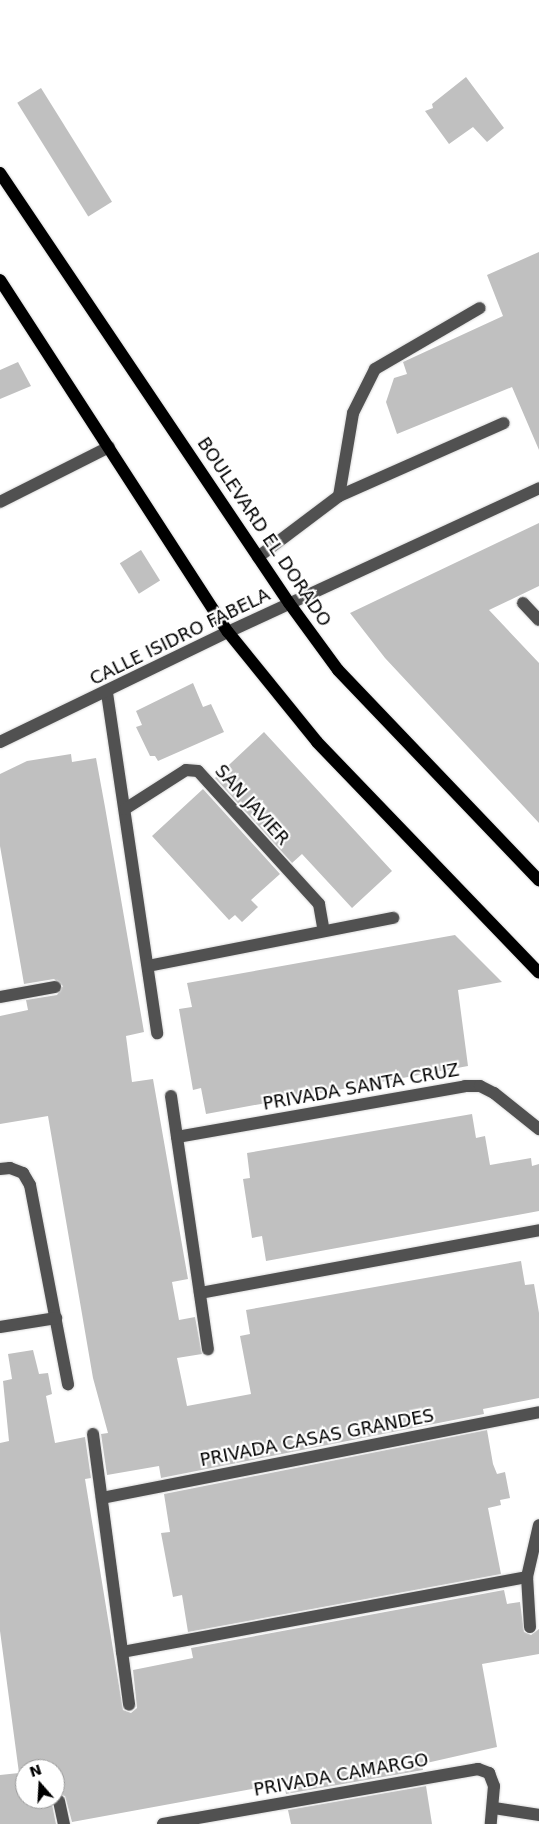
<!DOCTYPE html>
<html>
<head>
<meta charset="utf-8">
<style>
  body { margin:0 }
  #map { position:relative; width:539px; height:1824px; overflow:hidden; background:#fff; font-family:"DejaVu Sans",sans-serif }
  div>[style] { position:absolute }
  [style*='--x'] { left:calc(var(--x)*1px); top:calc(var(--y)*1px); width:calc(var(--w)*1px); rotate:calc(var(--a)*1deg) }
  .building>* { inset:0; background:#c0c0c0; transform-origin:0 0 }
  .roads { filter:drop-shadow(0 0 1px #dbdbdb) drop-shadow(0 0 1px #dbdbdb) }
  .minor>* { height:12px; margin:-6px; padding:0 6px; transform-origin:6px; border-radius:6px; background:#515151 }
  .major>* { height:12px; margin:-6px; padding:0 6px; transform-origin:6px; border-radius:6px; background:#000 }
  span { translate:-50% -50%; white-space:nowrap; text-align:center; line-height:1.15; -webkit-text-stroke:4.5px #fff; paint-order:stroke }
  .street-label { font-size:18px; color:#000 }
  .north { position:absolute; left:15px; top:1759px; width:50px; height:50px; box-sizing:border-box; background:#fff; border:1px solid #999; border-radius:50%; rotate:341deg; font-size:14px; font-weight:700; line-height:20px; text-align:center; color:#000 }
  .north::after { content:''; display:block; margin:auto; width:18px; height:22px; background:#000; clip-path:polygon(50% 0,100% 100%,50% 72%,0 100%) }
</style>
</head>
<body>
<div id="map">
  <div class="building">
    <i style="clip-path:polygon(466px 77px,504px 128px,487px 142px,473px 127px,449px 144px,425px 111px,433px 108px,432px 104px)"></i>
    <i style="left:41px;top:88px;width:134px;height:28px;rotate:58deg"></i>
    <i style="clip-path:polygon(539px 252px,539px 450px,512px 387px,397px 434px,386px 402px,394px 378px,407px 374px,403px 362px,503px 316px,487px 275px)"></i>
    <i style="clip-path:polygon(18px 362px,31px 386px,0 399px,0 370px)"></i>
    <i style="clip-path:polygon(539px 523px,539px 586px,489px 610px,539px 663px,539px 823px,385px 658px,350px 613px)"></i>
    <i style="left:141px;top:550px;width:36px;height:25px;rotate:58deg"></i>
    <i style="clip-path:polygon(193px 683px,203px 707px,211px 704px,224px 732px,158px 761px,155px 756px,150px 756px,136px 727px,142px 725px,136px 711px)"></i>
    <i style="clip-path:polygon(264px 732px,392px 871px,352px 908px,302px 854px,292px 863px,215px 778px)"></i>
    <i style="clip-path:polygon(71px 754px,72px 762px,96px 758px,105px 807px,144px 1032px,126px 1036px,132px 1082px,153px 1079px,188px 1279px,172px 1282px,179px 1320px,195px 1317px,202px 1354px,177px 1358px,187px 1406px,251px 1394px,240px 1336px,250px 1334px,246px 1310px,521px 1261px,525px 1285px,534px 1284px,539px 1313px,539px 1398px,483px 1409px,484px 1414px,161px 1478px,159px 1466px,107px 1475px,101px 1434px,108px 1433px,93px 1378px,48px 1116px,0 1124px,0 1016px,28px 1010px,26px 1000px,57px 995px,63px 986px,54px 979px,24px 984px,0 846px,0 774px,27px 761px)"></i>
    <i style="clip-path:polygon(203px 789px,280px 874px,251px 900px,258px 907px,242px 922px,235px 915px,229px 920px,152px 836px)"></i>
    <i style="clip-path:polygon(455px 935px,502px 982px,458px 990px,468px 1066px,206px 1114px,201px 1088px,193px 1090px,179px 1009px,192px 1007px,187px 983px)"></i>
    <i style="clip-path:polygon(472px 1114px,476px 1138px,485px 1136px,490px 1165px,531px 1158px,532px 1166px,539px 1164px,539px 1211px,266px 1261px,262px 1236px,252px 1238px,243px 1179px,250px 1178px,247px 1153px)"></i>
    <i style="clip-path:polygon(33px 1350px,39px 1374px,48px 1373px,52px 1394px,46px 1396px,55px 1443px,85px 1437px,91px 1478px,85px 1479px,123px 1710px,131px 1713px,137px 1708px,133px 1670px,193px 1658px,191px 1648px,504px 1590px,507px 1604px,520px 1602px,524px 1632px,531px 1635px,539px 1629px,539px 1654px,482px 1664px,497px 1747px,422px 1764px,423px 1770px,286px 1794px,284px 1783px,72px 1822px,65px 1796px,55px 1794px,55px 1769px,25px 1769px,25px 1799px,51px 1799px,56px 1824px,0 1824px,0 1775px,19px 1773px,0 1631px,0 1443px,9px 1441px,3px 1381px,12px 1379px,8px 1354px)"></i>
    <i style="clip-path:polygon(487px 1430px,493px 1464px,497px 1474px,505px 1472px,510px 1498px,500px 1500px,501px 1505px,488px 1508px,501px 1574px,188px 1632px,182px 1595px,173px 1597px,161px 1533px,170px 1532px,164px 1494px)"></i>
    <i style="clip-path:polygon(426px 1786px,432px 1824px,291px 1824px,288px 1810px)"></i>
  </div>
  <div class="roads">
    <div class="minor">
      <i style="--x:339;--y:496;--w:84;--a:-80.4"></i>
      <i style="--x:353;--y:413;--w:49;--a:-63.4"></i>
      <i style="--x:375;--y:369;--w:121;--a:-30.2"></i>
      <i style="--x:0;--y:502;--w:122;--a:-26.8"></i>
      <i style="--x:258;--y:557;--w:101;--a:-37"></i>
      <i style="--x:339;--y:496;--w:180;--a:-23.9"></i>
      <i style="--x:523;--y:603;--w:23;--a:47"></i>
      <i style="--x:107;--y:693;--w:344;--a:81.6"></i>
      <i style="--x:0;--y:742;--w:253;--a:-25.8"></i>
      <i style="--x:228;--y:632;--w:343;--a:-24.8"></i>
      <i style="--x:125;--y:809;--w:72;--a:-32.6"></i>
      <i style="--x:186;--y:770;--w:12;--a:5"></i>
      <i style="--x:198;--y:771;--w:180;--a:47.7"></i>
      <i style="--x:319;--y:904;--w:27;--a:80"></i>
      <i style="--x:148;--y:966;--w:250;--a:-11.1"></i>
      <i style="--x:0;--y:997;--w:56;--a:-10.3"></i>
      <i style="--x:171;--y:1096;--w:256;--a:81.7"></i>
      <i style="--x:177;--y:1137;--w:292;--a:-10"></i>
      <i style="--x:465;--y:1086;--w:15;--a:0"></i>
      <i style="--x:480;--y:1086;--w:16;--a:27"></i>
      <i style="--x:494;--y:1093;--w:58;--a:38.7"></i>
      <i style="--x:0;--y:1169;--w:10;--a:-6"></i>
      <i style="--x:10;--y:1168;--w:14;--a:21"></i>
      <i style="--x:23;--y:1173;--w:14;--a:60"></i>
      <i style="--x:30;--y:1185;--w:203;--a:79.2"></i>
      <i style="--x:200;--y:1293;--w:345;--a:-10.5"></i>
      <i style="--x:0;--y:1327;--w:57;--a:-9.1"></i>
      <i style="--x:93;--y:1434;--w:273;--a:82.4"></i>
      <i style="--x:102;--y:1498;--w:445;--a:-11.1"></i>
      <i style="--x:530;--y:1627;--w:50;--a:-93.4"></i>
      <i style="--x:527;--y:1577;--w:53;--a:-77"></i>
      <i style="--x:122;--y:1652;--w:412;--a:-10.5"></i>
      <i style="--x:59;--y:1801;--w:24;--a:78"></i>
      <i style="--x:494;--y:1808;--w:46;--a:8.8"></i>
      <i style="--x:163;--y:1824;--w:320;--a:-9.9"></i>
      <i style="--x:478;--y:1769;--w:12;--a:20"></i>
      <i style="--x:489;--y:1773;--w:14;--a:69"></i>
      <i style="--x:494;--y:1786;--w:38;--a:95"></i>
    </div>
    <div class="major">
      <i style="--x:0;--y:173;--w:518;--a:56.1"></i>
      <i style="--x:289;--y:603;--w:83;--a:53.8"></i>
      <i style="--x:338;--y:670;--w:291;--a:46.3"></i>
      <i style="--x:0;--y:280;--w:419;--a:57.1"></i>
      <i style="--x:228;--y:632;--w:141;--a:51"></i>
      <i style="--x:317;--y:742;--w:320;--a:46.1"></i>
    </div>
  </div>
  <div class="street-label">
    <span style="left:264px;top:532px;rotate:56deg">BOULEVARD EL DORADO</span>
    <span style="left:180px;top:637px;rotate:-26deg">CALLE ISIDRO FABELA</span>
    <span style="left:252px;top:805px;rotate:48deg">SAN JAVIER</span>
    <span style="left:361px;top:1087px;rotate:-10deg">PRIVADA SANTA CRUZ</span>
    <span style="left:317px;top:1438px;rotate:-11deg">PRIVADA CASAS GRANDES</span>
    <span style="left:341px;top:1775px;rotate:-10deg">PRIVADA CAMARGO</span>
  </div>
  <div class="north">N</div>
</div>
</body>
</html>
